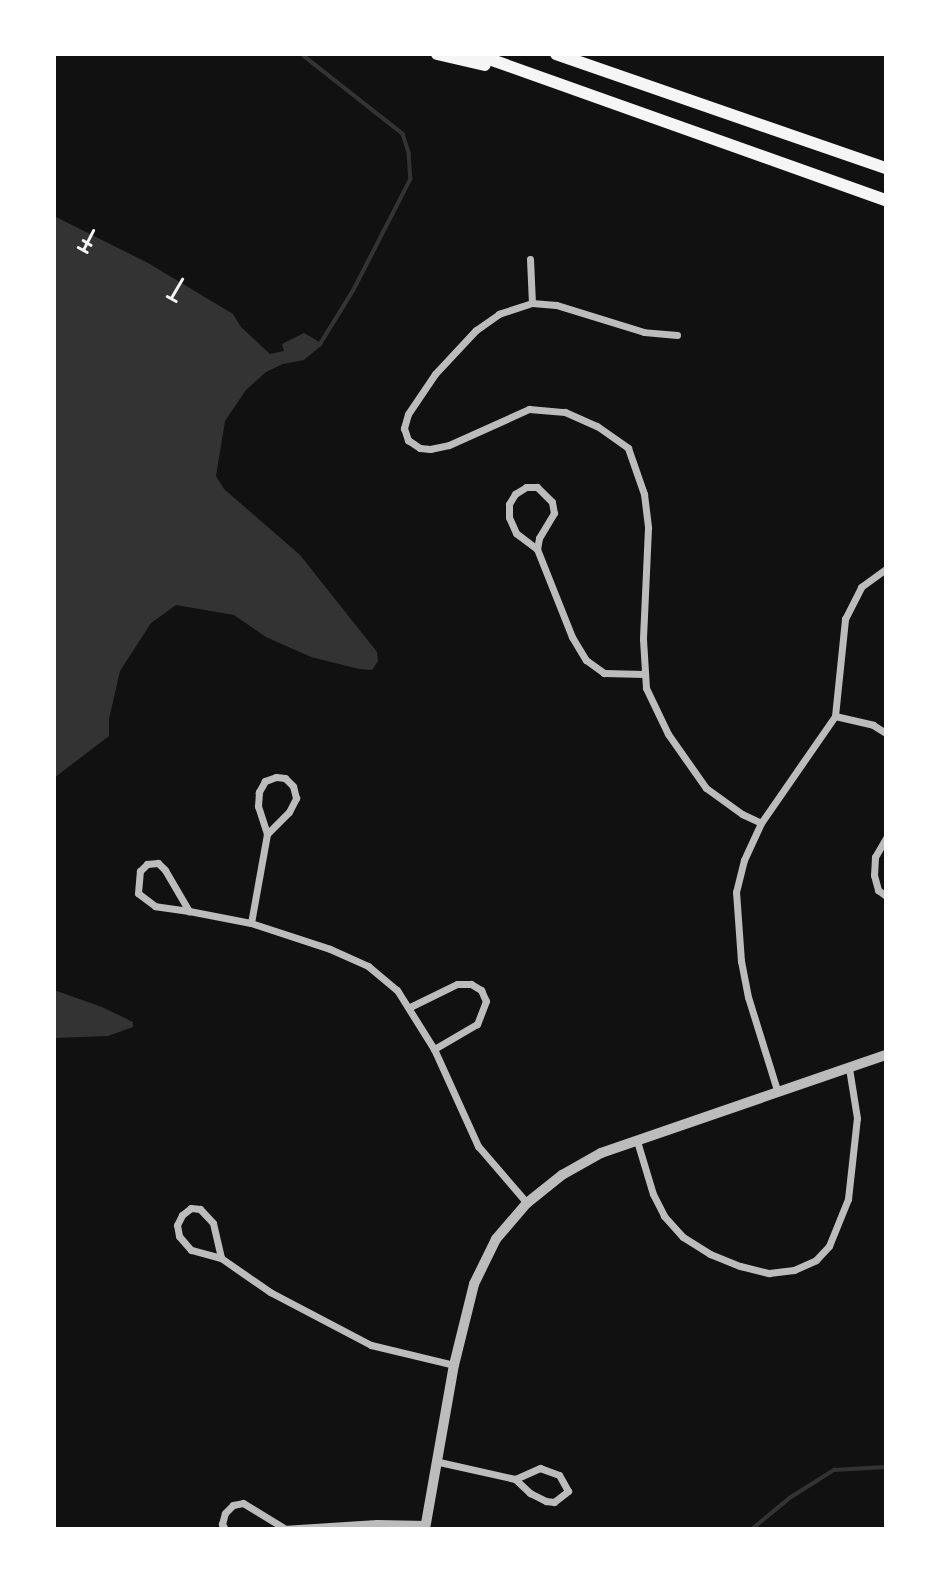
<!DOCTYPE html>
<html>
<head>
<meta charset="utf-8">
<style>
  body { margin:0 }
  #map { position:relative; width:940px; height:1583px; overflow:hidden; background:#111; font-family:Inter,sans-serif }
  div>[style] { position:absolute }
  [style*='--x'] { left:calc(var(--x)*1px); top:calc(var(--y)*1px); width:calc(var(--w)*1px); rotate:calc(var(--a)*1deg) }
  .water>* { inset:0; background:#333 }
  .stream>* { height:3.5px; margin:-1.75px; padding:0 1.75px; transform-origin:1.75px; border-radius:1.75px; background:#333 }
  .path>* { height:2.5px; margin:-1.25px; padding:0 1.25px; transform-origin:1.25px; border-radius:1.25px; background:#f5f5f5 }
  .minor>* { height:7px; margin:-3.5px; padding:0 3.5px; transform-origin:3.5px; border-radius:3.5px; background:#bcbcbc }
  .tertiary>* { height:10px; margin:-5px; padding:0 5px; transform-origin:5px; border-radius:5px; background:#bcbcbc }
  .primary>* { height:12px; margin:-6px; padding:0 6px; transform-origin:6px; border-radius:6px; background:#f5f5f5 }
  span { translate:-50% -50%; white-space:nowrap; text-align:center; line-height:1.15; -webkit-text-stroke:7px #fff; paint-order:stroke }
  .frame { position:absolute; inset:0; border:56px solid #fff; pointer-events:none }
</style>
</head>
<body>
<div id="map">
  <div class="water">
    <i style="clip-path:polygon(54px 216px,148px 263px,233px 314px,241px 327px,270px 354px,284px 351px,282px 344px,304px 333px,323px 344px,304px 360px,283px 364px,266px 372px,246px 390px,225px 421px,216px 476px,224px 489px,300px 555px,377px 652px,378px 661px,372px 670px,359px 669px,311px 657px,266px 637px,234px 615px,176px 605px,151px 623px,120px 671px,109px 719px,109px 736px,54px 778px)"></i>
    <i style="clip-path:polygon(54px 990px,102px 1007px,133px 1022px,133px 1027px,108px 1036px,54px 1038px)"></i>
  </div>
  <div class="stream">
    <i style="--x:304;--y:56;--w:126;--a:38.2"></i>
    <i style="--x:403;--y:134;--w:20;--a:72"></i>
    <i style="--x:409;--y:153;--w:26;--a:86"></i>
    <i style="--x:411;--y:179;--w:125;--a:117.2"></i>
    <i style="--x:354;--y:290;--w:65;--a:121.7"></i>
    <i style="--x:752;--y:1529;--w:50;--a:-39.4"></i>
    <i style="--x:791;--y:1497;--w:51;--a:-32.1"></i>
    <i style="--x:834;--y:1470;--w:52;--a:-3.3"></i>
  </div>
  <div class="path">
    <i style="--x:83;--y:240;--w:9;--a:32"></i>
    <i style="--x:78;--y:247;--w:10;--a:29"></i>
    <i style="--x:83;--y:250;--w:22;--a:-63"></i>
    <i style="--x:167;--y:296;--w:10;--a:29"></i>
    <i style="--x:171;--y:298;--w:22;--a:-60"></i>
  </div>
  <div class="minor">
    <i style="--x:530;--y:259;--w:44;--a:87.4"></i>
    <i style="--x:677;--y:335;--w:33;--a:-175"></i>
    <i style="--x:644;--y:332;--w:92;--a:-162.9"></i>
    <i style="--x:556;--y:305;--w:24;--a:-175"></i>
    <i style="--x:532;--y:303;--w:35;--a:162"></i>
    <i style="--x:499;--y:314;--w:28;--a:145"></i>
    <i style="--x:476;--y:330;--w:60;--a:133"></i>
    <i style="--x:435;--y:374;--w:48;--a:124"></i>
    <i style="--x:408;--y:414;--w:15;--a:106"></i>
    <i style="--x:404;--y:428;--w:13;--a:72"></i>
    <i style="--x:408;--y:440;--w:14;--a:34"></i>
    <i style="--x:420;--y:448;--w:10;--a:6"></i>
    <i style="--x:430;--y:449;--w:19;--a:-12"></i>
    <i style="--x:449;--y:445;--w:88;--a:-24.2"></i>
    <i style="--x:529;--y:409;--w:36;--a:5"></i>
    <i style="--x:565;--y:412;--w:35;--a:24"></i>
    <i style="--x:597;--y:426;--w:38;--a:35"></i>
    <i style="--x:628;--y:448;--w:49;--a:70.8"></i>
    <i style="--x:644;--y:494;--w:34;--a:83"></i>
    <i style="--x:648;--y:528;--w:111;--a:92.6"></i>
    <i style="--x:643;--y:639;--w:49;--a:86.5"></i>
    <i style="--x:646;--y:688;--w:51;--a:64.4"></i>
    <i style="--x:668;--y:734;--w:66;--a:54.9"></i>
    <i style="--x:706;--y:788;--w:44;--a:35.8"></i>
    <i style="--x:742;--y:814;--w:21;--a:25"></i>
    <i style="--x:537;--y:549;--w:26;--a:-143"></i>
    <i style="--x:516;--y:533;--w:17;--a:-114"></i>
    <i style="--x:509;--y:517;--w:13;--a:-90"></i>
    <i style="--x:509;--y:504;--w:12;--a:-59"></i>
    <i style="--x:515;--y:494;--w:13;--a:-32"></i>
    <i style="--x:526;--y:487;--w:11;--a:0"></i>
    <i style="--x:537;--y:487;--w:21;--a:45"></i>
    <i style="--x:552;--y:502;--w:11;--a:80"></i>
    <i style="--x:554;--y:513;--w:29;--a:121"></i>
    <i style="--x:539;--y:538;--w:11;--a:100"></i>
    <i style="--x:537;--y:549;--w:95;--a:68.3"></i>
    <i style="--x:572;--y:637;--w:27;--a:59"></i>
    <i style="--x:586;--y:660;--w:22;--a:36"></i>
    <i style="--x:604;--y:673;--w:40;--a:1.4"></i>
    <i style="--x:835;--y:716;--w:39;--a:13"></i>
    <i style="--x:873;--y:725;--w:15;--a:32"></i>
    <i style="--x:886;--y:838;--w:22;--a:120"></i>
    <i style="--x:875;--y:857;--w:18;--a:93"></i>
    <i style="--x:874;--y:875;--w:16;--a:75"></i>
    <i style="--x:878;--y:890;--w:10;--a:37"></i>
    <i style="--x:189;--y:911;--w:34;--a:-172"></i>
    <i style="--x:155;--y:906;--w:21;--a:-143"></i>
    <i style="--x:138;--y:893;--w:22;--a:-85"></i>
    <i style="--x:140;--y:871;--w:10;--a:-45"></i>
    <i style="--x:147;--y:864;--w:11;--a:-5"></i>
    <i style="--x:158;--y:863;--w:10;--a:45"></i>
    <i style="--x:165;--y:870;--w:48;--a:59.7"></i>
    <i style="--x:189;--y:911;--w:63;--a:11"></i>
    <i style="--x:251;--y:923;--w:83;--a:18.2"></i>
    <i style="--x:330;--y:949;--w:42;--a:24.1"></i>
    <i style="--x:368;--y:966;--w:38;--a:40"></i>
    <i style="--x:397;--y:990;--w:70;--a:57.9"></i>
    <i style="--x:434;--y:1049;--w:107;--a:65.6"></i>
    <i style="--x:478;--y:1146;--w:75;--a:49.3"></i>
    <i style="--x:251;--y:923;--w:90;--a:-79.8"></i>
    <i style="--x:267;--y:834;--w:31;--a:-45"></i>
    <i style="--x:289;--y:812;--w:16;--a:-63"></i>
    <i style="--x:296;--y:798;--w:12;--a:-104"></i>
    <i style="--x:293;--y:786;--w:11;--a:-135"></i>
    <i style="--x:285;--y:778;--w:9;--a:-174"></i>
    <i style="--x:276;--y:777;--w:12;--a:160"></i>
    <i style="--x:265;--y:781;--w:13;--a:119"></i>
    <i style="--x:259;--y:792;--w:14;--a:94"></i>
    <i style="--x:258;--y:806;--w:29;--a:72"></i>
    <i style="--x:410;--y:1007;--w:52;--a:-26.1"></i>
    <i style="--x:457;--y:984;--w:14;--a:0"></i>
    <i style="--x:471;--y:984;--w:12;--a:31"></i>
    <i style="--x:481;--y:990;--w:12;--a:66"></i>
    <i style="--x:486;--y:1001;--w:25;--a:111"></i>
    <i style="--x:477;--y:1024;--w:50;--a:149.8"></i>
    <i style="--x:777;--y:1090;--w:97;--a:-107.3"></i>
    <i style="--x:748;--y:997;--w:37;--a:-101"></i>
    <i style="--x:741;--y:961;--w:69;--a:-94.1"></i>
    <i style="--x:736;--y:892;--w:33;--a:-76"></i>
    <i style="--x:744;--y:860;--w:41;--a:-65.3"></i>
    <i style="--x:761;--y:823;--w:130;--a:-55.3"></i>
    <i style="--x:835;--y:716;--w:98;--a:-84.1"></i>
    <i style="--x:845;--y:619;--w:36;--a:-63"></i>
    <i style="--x:861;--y:587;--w:31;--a:-36"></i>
    <i style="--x:637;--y:1141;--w:55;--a:73.2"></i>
    <i style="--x:653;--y:1194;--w:25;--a:63"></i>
    <i style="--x:664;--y:1216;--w:28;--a:48"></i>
    <i style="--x:683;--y:1237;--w:32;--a:32"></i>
    <i style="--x:710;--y:1254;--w:32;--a:22"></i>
    <i style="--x:740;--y:1266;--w:30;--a:14"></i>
    <i style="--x:769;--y:1273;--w:25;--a:-7"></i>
    <i style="--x:794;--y:1270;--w:24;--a:-24"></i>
    <i style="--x:816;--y:1260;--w:19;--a:-47"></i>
    <i style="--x:829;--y:1246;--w:51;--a:-68"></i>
    <i style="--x:848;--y:1199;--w:81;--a:-83.7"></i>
    <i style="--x:857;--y:1118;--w:51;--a:-99.1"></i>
    <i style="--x:221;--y:1258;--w:31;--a:-165"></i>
    <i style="--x:191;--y:1250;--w:18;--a:-131"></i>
    <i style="--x:179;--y:1236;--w:11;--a:-100"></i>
    <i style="--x:177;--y:1225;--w:11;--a:-63"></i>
    <i style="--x:182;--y:1215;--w:11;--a:-38"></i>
    <i style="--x:191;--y:1208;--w:9;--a:6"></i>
    <i style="--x:200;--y:1209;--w:19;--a:47"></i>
    <i style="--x:213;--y:1223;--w:36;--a:77"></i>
    <i style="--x:221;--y:1258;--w:60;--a:34.8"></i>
    <i style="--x:270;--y:1292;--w:114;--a:27.7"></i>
    <i style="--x:371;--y:1345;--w:85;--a:13.5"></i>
    <i style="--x:439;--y:1462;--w:78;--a:12.6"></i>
    <i style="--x:515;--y:1479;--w:21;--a:43"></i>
    <i style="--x:530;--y:1493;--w:18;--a:27"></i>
    <i style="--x:546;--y:1501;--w:8;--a:7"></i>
    <i style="--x:554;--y:1502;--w:18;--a:-38"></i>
    <i style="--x:568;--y:1491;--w:18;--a:-119"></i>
    <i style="--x:559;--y:1475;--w:20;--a:-160"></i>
    <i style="--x:540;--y:1468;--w:27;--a:156"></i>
    <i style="--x:225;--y:1529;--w:6;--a:-121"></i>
    <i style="--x:222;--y:1524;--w:11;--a:-75"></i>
    <i style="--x:225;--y:1513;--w:11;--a:-45"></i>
    <i style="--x:233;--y:1505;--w:10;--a:-11"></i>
    <i style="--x:243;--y:1503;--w:48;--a:31.4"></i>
    <i style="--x:283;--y:1529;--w:94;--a:-3.7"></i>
    <i style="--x:377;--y:1523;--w:49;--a:1.2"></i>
  </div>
  <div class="tertiary">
    <i style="--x:425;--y:1529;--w:167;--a:-80"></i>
    <i style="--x:454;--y:1365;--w:83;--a:-76.1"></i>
    <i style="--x:474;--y:1284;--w:50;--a:-63.9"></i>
    <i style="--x:496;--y:1239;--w:48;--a:-49.3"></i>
    <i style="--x:527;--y:1203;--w:45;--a:-38.7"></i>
    <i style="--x:562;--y:1175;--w:45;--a:-29.4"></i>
    <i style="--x:601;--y:1153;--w:301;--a:-19"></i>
  </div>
  <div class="primary">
    <i style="--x:437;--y:54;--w:49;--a:12.9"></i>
    <i style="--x:475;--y:54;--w:436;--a:19.6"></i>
    <i style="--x:556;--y:54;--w:349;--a:19.1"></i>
  </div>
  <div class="frame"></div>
</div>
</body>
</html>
